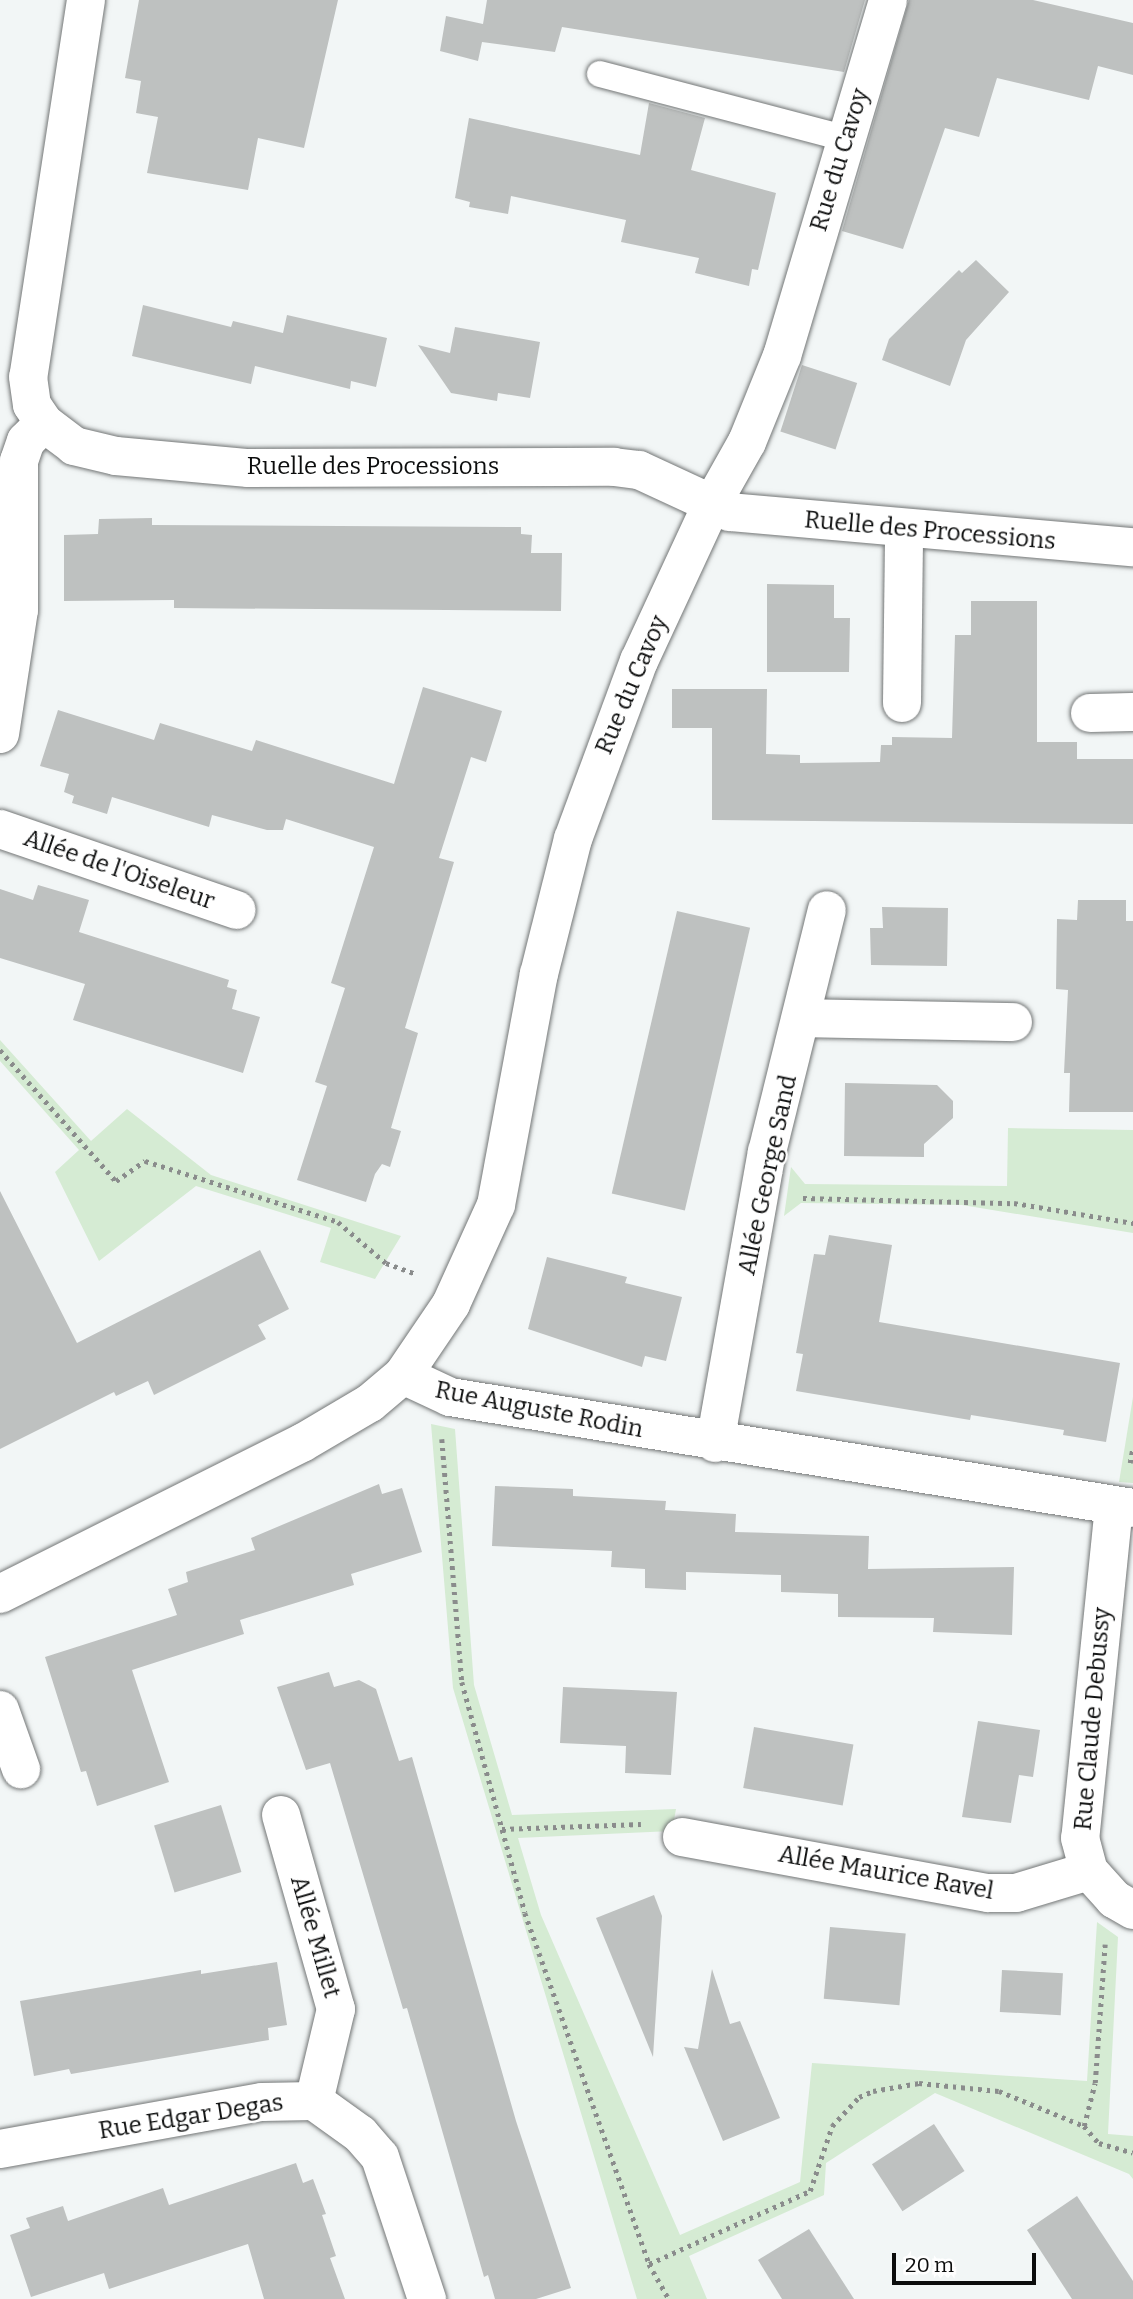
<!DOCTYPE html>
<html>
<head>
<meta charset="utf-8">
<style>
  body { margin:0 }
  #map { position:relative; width:1133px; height:2299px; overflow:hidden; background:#f2f6f6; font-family:Bitter,serif }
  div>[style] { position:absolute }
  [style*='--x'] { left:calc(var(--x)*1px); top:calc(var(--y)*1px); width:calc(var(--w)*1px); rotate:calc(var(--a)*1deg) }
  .green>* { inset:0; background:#d5ebd3 }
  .building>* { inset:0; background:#bec1c0; transform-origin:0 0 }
  .path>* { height:4.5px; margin-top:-2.25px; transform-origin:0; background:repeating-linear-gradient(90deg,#8a8c8c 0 3.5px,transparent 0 8.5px) }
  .roads { filter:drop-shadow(0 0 2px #737676) drop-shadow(0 0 2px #737676) }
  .service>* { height:26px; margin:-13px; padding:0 13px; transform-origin:13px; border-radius:13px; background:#fff }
  .minor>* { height:38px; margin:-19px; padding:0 19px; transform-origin:19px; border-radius:19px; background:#fff }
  span { translate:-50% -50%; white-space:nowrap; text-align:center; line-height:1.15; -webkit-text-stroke:5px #fff; paint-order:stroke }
  .street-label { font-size:24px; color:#0c0d0d }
  .scale { position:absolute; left:892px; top:2253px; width:144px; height:32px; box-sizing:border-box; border:4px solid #0c0d0d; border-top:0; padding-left:9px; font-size:21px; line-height:24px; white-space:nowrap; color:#0c0d0d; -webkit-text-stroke:5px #fff; paint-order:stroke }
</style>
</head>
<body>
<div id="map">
  <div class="green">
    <i style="clip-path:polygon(0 1040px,91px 1141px,127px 1109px,211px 1175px,401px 1236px,375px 1279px,320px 1262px,331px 1228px,196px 1186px,99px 1261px,55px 1172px,79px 1150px,0 1061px)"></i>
    <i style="clip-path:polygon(1008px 1128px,1133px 1130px,1133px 1233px,962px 1205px,801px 1203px,784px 1216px,791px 1167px,805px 1184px,1007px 1186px)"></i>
    <i style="clip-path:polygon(1133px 1397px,1133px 1483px,1119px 1482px)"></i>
    <i style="clip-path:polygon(431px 1424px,455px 1429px,474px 1685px,512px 1815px,676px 1809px,672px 1831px,518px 1838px,541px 1915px,680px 2235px,800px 2182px,812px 2063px,1087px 2081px,1097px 1922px,1118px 1937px,1108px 2134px,1133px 2136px,1133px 2179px,1129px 2174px,935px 2093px,826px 2163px,824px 2195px,689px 2256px,707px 2299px,637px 2299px,453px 1688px)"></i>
  </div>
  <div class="building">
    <i style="clip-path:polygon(139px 0,338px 0,304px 148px,258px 138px,248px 190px,147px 173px,158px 117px,136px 113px,141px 81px,125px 78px)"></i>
    <i style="clip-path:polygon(487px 0,865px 0,844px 72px,562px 27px,555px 52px,482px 42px,478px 61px,440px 51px,446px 16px,483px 24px)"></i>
    <i style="clip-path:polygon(909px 0,1033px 0,1133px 23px,1133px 75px,1098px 66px,1089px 100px,997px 78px,979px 137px,945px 128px,903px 249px,842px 231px)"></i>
    <i style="clip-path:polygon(649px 103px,705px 118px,691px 170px,776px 193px,758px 270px,752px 269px,749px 286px,695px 273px,699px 258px,621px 242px,626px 220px,511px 196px,508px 214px,469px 207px,470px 202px,455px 198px,469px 118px,640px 155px)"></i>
    <i style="clip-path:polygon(976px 260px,1009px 292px,966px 340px,950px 386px,882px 360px,889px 339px,959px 270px,962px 273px)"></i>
    <i style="clip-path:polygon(143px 305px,231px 327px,233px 321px,283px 333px,287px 315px,387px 338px,376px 387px,351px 381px,350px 389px,255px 366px,251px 384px,132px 356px)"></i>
    <i style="clip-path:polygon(455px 327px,540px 342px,530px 398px,498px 393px,497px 401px,451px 393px,418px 345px,450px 353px)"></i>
    <i style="left:802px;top:365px;width:58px;height:70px;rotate:18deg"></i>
    <i style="clip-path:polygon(152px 518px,152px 525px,521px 527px,521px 534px,532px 535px,531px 553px,562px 553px,561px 611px,174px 608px,174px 600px,64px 601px,64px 535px,98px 534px,99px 519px)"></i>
    <i style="clip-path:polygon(767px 584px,834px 585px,834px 618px,850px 618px,849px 672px,767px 672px)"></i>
    <i style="clip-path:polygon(971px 601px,1037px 601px,1037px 742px,1077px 742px,1077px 759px,1133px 759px,1133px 824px,712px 820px,712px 728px,672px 728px,672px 689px,767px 689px,766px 754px,800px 755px,800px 763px,880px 762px,881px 745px,892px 745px,892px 737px,952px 738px,955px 635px,971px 635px)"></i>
    <i style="clip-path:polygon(423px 687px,502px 711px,486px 762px,471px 757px,439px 858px,454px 862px,405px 1028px,418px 1033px,391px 1128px,401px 1131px,390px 1167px,382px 1164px,375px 1174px,366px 1202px,297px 1180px,327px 1086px,315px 1082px,345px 988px,331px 983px,374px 847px,286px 819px,283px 830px,267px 830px,212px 815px,209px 827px,112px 797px,107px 814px,72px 803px,74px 796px,64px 792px,69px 774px,40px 766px,58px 710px,154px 740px,160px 723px,252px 751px,256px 740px,394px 784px)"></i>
    <i style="clip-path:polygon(38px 885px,89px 900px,79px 932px,229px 980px,227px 987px,237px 990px,232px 1009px,260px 1017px,243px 1073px,73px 1020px,85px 984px,0 958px,0 889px,33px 900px)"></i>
    <i style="clip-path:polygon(1078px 900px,1126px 900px,1126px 921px,1133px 921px,1133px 1112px,1069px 1112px,1070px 1073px,1064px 1073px,1068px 990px,1056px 989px,1057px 919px,1077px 920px)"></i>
    <i style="clip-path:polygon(882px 907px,948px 908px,947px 966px,871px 965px,870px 928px,883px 928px)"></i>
    <i style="left:677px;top:911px;width:75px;height:290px;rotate:13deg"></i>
    <i style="clip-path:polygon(845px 1083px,937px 1085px,953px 1101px,953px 1118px,924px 1144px,924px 1157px,844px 1156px)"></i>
    <i style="clip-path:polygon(0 1191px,77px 1343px,260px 1250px,289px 1309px,258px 1325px,266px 1339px,154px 1395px,148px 1381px,116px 1396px,114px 1392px,0 1449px)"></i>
    <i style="clip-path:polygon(829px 1235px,892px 1245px,879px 1322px,1120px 1363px,1106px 1442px,1063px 1435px,1064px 1430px,971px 1415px,970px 1420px,796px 1391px,803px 1354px,796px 1353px,814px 1254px,825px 1255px)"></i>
    <i style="clip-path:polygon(547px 1257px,627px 1277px,625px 1283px,682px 1297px,666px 1361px,645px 1356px,642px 1367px,528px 1329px)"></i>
    <i style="clip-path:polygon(379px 1484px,382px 1494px,402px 1488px,422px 1552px,351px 1574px,354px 1585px,240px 1620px,244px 1634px,132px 1670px,169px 1782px,97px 1806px,86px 1771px,81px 1772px,45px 1657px,177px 1615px,168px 1589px,188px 1582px,186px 1572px,255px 1550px,251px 1538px)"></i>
    <i style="clip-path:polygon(495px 1486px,573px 1489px,573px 1496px,666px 1501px,665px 1510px,736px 1514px,735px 1532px,869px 1536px,868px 1569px,1014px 1567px,1012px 1635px,933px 1632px,934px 1618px,838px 1617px,838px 1594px,781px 1592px,781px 1575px,686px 1572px,686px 1590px,645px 1588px,645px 1569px,611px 1567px,612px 1551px,492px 1546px)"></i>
    <i style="clip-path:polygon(329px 1672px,334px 1687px,359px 1680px,376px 1689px,399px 1761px,412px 1757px,516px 2121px,571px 2288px,536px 2299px,495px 2299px,488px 2275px,484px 2277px,407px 2008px,403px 2009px,330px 1763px,306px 1770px,277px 1687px)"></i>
    <i style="clip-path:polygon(563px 1687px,677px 1692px,671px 1775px,625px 1773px,626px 1746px,560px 1743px)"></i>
    <i style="clip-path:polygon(978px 1721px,1040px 1730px,1033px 1777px,1019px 1775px,1011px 1823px,962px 1817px)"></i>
    <i style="left:754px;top:1727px;width:101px;height:62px;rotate:10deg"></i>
    <i style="left:221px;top:1805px;width:70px;height:70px;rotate:73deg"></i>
    <i style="clip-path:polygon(654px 1895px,662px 1916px,653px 2057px,596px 1918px)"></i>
    <i style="left:830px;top:1927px;width:76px;height:72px;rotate:5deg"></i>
    <i style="clip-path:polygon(277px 1962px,287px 2025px,268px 2028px,269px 2040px,71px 2074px,69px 2069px,34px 2076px,20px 2001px,201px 1970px,201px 1974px)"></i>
    <i style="clip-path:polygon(712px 1969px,730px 2024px,740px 2021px,780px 2118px,723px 2141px,684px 2047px,698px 2049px)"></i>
    <i style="left:1002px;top:1970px;width:61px;height:42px;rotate:3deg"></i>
    <i style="left:934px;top:2124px;width:56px;height:74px;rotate:57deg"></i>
    <i style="clip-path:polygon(296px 2163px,303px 2183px,313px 2179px,326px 2214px,322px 2215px,336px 2256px,330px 2258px,345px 2299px,264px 2299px,248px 2244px,109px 2289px,104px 2273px,31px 2297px,10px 2235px,30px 2228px,26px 2218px,63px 2206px,68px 2221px,163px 2188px,169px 2205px)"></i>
    <i style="clip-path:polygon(1077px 2196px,1133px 2281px,1133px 2299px,1072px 2299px,1027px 2230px)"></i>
    <i style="clip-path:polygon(809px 2229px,854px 2299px,782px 2299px,758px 2260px)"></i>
  </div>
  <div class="path">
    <i style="--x:0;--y:1050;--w:175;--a:48.5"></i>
    <i style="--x:116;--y:1181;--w:35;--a:-35"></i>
    <i style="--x:145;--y:1161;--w:202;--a:17.5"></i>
    <i style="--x:338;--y:1222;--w:63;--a:40.5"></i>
    <i style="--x:386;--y:1263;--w:33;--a:20"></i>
    <i style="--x:803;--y:1198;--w:211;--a:1.4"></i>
    <i style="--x:1014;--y:1203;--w:121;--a:9.5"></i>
    <i style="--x:442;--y:1439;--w:244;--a:85.3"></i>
    <i style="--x:462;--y:1682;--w:239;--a:74.7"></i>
    <i style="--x:525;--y:1913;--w:372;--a:70.5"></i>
    <i style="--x:649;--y:2264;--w:40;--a:60.3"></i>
    <i style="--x:1130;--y:1463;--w:17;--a:-80"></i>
    <i style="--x:502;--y:1829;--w:139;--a:-2.1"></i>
    <i style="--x:1084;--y:2126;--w:44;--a:-75.7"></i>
    <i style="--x:1095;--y:2083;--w:139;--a:-85.9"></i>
    <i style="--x:649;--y:2264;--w:177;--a:-24.4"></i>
    <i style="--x:810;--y:2191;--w:69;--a:-71.3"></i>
    <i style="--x:832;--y:2126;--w:40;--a:-47"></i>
    <i style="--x:859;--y:2097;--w:15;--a:-23"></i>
    <i style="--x:873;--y:2091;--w:47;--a:-9.9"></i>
    <i style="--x:919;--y:2083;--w:80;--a:5.7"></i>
    <i style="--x:999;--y:2091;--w:92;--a:22.4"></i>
    <i style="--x:1084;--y:2126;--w:23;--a:49"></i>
    <i style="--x:1099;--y:2143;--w:35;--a:16"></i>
  </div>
  <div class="roads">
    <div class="service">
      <i style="--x:600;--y:74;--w:255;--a:14.7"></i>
    </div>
    <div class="minor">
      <i style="--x:86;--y:0;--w:381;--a:98.7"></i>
      <i style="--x:28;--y:377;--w:28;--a:82"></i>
      <i style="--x:32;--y:405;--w:22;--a:56"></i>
      <i style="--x:44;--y:423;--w:38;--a:37"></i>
      <i style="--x:74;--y:446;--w:43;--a:13.4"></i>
      <i style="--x:116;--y:456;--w:133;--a:5.2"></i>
      <i style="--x:248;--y:468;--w:366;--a:-0.2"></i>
      <i style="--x:614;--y:467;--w:25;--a:7"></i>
      <i style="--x:639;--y:470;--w:100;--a:24.8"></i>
      <i style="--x:730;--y:512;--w:405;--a:5"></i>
      <i style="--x:902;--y:703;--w:175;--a:-89.3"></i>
      <i style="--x:1090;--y:713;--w:43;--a:-1.3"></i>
      <i style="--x:0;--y:734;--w:125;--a:-81.3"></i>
      <i style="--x:19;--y:610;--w:149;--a:-90"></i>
      <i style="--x:19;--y:461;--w:21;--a:-71"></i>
      <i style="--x:26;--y:441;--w:25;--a:-45"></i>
      <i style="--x:0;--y:829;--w:250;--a:18.9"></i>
      <i style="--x:803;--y:1018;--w:210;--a:1.1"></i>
      <i style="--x:403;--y:1375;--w:86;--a:-55.9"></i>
      <i style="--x:451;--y:1304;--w:109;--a:-65.6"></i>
      <i style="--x:496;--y:1205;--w:235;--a:-79.5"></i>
      <i style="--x:539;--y:974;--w:139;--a:-75.9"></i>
      <i style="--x:573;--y:839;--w:190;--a:-69.7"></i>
      <i style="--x:639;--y:661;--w:173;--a:-65.1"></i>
      <i style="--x:712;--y:504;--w:71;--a:-60.6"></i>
      <i style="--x:747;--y:442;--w:93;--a:-67.9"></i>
      <i style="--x:782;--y:356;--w:371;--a:-73.4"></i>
      <i style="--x:715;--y:1443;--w:296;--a:-79.9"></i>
      <i style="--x:767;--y:1152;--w:249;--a:-76.1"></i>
      <i style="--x:1114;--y:1506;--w:334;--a:95.8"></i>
      <i style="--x:1080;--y:1838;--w:34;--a:75"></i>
      <i style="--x:1089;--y:1871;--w:38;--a:48"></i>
      <i style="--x:1114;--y:1899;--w:22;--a:30"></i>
      <i style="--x:0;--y:1594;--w:338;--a:-26.6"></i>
      <i style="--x:302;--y:1443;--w:79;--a:-30.5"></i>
      <i style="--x:370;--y:1403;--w:43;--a:-40.3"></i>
      <i style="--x:403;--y:1375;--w:52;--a:25.1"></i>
      <i style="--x:450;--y:1397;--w:692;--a:9.23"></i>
      <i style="--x:0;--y:1710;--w:63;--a:70.4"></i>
      <i style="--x:281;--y:1815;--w:202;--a:74.2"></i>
      <i style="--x:336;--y:2009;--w:95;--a:103.4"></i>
      <i style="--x:682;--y:1837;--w:311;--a:10.4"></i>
      <i style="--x:988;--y:1893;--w:28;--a:0"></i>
      <i style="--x:1016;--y:1893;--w:76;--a:-16.8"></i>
      <i style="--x:0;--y:2149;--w:266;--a:-10.2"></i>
      <i style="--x:262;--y:2102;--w:52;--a:-1.1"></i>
      <i style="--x:314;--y:2101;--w:57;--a:35.7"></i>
      <i style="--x:360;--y:2134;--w:30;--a:49"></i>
      <i style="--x:380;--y:2157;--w:150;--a:71.7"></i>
    </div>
  </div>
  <div class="street-label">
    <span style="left:840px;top:160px;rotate:-73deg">Rue du Cavoy</span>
    <span style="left:373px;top:467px">Ruelle des Processions</span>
    <span style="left:930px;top:531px;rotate:5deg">Ruelle des Processions</span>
    <span style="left:632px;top:685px;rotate:-67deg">Rue du Cavoy</span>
    <span style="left:119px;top:870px;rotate:19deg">Allée de l'Oiseleur</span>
    <span style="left:768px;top:1175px;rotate:-78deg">Allée George Sand</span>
    <span style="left:539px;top:1410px;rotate:11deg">Rue Auguste Rodin</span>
    <span style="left:1093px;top:1719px;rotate:-85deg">Rue Claude Debussy</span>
    <span style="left:886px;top:1873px;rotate:10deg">Allée Maurice Ravel</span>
    <span style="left:315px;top:1937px;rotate:74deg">Allée Millet</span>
    <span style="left:191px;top:2117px;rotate:-9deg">Rue Edgar Degas</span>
  </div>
  <div class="scale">20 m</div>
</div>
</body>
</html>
